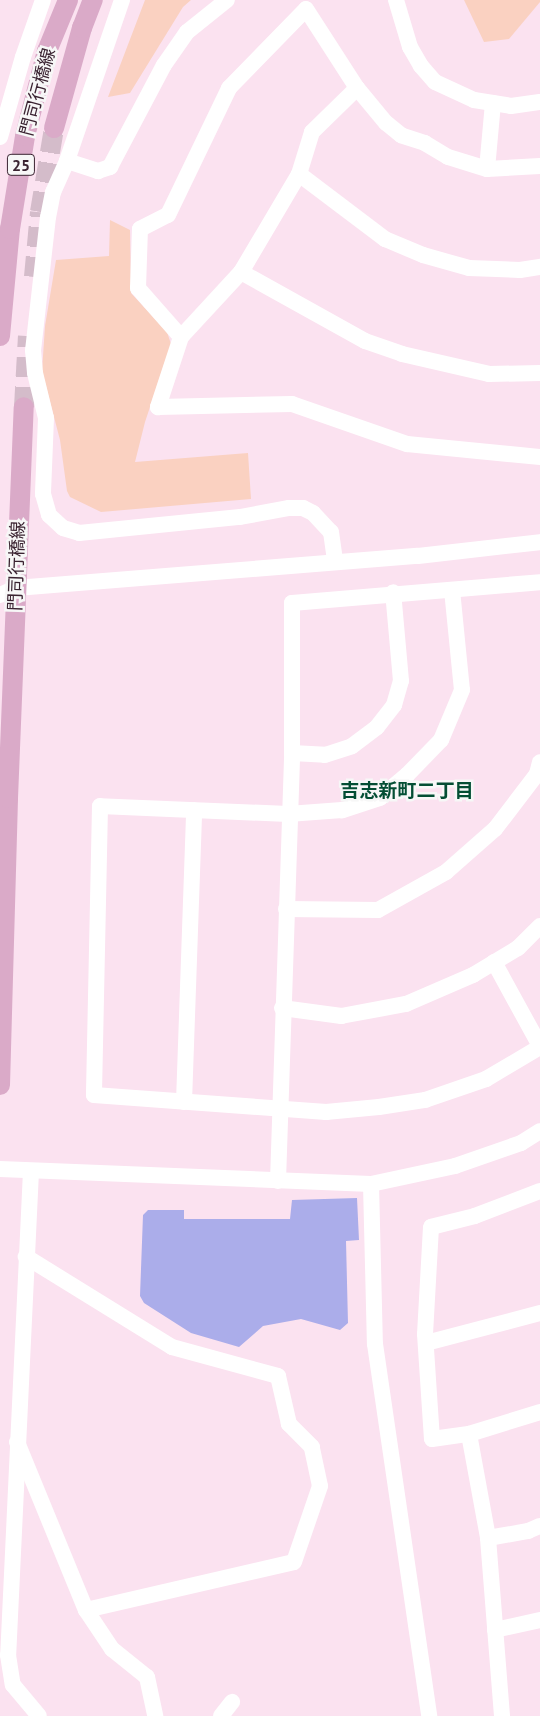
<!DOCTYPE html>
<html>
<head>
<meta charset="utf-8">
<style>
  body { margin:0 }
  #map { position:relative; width:540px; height:1716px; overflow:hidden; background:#fbe2f0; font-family:"PT Sans","Noto Sans JP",sans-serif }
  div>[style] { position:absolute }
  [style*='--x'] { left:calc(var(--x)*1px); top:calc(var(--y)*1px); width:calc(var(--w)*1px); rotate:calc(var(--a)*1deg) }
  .green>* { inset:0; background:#fad1c1 }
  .water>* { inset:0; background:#abadea }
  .major-tunnel>* { height:20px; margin-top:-10px; transform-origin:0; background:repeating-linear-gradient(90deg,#d4bcca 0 20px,transparent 0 30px) }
  .minor>* { height:16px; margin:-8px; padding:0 8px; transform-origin:8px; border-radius:8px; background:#fff }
  .major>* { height:20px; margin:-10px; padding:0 10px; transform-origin:10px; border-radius:10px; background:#daaac8 }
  span { translate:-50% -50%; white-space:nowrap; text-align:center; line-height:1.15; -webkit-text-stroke:5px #f7f7f7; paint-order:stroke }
  .shield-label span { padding:1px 4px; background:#f7f7f7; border:1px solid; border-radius:4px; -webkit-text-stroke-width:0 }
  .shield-label { font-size:16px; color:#3a2331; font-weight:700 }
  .street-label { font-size:18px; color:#3a2331 }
  .neighbourhood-label { font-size:19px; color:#034e34; font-weight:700 }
</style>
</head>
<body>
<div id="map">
  <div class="green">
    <i style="clip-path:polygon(145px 0,191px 0,183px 7px,130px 93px,108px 97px)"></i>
    <i style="clip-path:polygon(464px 0,540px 0,540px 2px,509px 39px,484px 42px)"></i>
    <i style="clip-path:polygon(110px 220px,130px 230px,131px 293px,167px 332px,171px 344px,145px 422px,135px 462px,248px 453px,251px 499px,101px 512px,70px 497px,67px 491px,60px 440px,42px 371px,45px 326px,56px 260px,109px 256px)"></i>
  </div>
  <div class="water">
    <i style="clip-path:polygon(357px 1198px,359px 1240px,346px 1241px,348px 1323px,340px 1330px,301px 1319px,263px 1326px,239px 1347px,191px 1333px,144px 1303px,140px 1296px,143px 1215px,148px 1210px,184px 1210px,184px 1219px,290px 1219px,292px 1200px)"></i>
  </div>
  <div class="major-tunnel">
    <i style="--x:34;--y:277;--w:65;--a:-84.7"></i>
    <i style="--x:40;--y:212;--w:85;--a:-80.5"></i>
    <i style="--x:24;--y:407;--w:71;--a:-86.8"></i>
  </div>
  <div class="minor">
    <i style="--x:122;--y:0;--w:170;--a:108.9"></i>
    <i style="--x:67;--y:161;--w:34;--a:114"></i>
    <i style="--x:53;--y:192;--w:25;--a:101"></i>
    <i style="--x:48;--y:217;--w:134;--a:96.4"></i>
    <i style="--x:33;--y:350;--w:23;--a:85"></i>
    <i style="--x:35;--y:373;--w:46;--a:76.3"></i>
    <i style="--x:46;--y:418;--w:76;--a:92.3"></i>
    <i style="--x:43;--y:494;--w:22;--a:74"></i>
    <i style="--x:49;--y:515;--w:19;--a:43"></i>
    <i style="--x:63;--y:528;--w:17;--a:17"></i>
    <i style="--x:79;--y:533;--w:162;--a:-5.7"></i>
    <i style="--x:240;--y:517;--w:50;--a:-10.4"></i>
    <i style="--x:289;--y:508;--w:14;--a:0"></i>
    <i style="--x:303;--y:508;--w:11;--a:27"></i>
    <i style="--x:313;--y:513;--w:26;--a:47"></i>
    <i style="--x:331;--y:532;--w:29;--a:82"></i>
    <i style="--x:396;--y:0;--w:49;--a:73.4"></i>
    <i style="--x:410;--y:47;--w:22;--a:60"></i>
    <i style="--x:421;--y:66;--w:21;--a:49"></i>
    <i style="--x:435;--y:82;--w:43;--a:24.8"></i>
    <i style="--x:474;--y:100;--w:37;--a:9"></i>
    <i style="--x:511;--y:106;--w:29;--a:-8"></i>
    <i style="--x:493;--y:103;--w:66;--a:95.2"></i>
    <i style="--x:487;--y:169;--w:53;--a:-3.2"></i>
    <i style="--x:0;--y:137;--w:83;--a:-74"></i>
    <i style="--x:23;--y:57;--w:60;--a:-70.7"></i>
    <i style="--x:67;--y:161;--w:33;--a:18"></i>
    <i style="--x:98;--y:171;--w:13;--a:-18"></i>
    <i style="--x:110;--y:167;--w:115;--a:-62.1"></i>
    <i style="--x:164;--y:65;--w:40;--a:-55.1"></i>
    <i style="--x:187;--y:32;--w:51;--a:-38.7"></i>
    <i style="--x:487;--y:169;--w:41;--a:-162.9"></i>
    <i style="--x:448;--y:157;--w:27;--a:-149"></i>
    <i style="--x:425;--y:143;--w:25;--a:-162"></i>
    <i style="--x:401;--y:135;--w:19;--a:-141"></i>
    <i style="--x:386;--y:123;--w:45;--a:-129.6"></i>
    <i style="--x:357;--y:88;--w:63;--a:135.6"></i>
    <i style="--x:312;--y:132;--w:44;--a:107.2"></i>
    <i style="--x:299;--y:174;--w:114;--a:120.6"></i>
    <i style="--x:241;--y:272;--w:88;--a:132.7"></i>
    <i style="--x:181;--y:337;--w:74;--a:108.2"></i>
    <i style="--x:158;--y:407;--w:134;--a:-1.3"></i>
    <i style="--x:292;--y:404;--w:122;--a:19.2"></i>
    <i style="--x:407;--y:444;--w:134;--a:5.6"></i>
    <i style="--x:299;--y:174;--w:108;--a:37.1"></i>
    <i style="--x:385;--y:239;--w:41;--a:22.8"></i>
    <i style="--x:423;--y:255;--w:48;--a:15.8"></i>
    <i style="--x:469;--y:268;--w:51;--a:2.2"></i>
    <i style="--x:520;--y:270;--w:20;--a:-9"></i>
    <i style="--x:241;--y:272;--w:142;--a:29.1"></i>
    <i style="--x:365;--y:341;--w:39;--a:19"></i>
    <i style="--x:402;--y:354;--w:89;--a:12.9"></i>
    <i style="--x:489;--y:374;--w:51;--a:-1.1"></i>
    <i style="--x:181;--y:337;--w:65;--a:-131.3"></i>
    <i style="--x:138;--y:288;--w:59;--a:-88.1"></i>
    <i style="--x:140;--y:229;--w:31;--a:-27"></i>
    <i style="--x:168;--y:215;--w:141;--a:-64.3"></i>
    <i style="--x:229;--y:88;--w:110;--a:-45.7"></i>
    <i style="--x:306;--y:9;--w:94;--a:57.2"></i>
    <i style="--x:452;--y:590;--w:100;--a:84.3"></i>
    <i style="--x:462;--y:690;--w:54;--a:112.8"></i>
    <i style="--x:441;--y:740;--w:49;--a:134.2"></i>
    <i style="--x:407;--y:775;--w:35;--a:140"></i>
    <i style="--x:380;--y:798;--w:40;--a:162"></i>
    <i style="--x:342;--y:810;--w:54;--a:175.8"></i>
    <i style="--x:288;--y:814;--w:188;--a:-177.6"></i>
    <i style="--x:100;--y:806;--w:289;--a:91.2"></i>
    <i style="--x:94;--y:1095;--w:233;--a:4.2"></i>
    <i style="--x:326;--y:1112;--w:53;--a:-5.4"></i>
    <i style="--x:379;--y:1107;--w:47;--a:-8.7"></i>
    <i style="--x:425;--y:1100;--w:65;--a:-19"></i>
    <i style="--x:486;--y:1079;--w:63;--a:-30.7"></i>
    <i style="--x:0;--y:595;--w:17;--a:-24"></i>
    <i style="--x:16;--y:588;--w:403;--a:-4.6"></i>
    <i style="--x:418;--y:556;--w:123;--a:-6.5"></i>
    <i style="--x:292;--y:753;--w:33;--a:3"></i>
    <i style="--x:325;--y:755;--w:28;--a:-18"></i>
    <i style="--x:352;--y:746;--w:31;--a:-37"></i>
    <i style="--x:377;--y:727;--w:28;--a:-52"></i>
    <i style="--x:394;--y:705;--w:25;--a:-74"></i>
    <i style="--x:401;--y:681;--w:89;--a:-95.1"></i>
    <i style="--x:286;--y:909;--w:92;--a:0.6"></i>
    <i style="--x:378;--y:910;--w:78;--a:-29.2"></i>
    <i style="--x:446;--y:872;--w:65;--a:-41.3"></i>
    <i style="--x:495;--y:829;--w:69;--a:-52.6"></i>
    <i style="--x:537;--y:774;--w:12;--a:-76"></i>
    <i style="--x:494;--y:962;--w:96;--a:61.3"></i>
    <i style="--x:282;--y:1008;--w:60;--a:7.7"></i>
    <i style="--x:341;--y:1016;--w:66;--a:-10.5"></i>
    <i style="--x:406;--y:1004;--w:73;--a:-23.4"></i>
    <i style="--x:473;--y:975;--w:52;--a:-31"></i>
    <i style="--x:518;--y:948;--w:31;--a:-45"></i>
    <i style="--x:184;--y:1102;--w:292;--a:-88"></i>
    <i style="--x:0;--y:1169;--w:371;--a:2.3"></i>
    <i style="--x:371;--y:1184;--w:86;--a:-12.1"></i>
    <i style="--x:455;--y:1166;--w:70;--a:-19.2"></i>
    <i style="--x:521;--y:1143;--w:22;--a:-32"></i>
    <i style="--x:31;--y:1171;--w:485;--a:92.7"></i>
    <i style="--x:8;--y:1655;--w:30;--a:81"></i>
    <i style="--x:13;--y:1685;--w:40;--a:50"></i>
    <i style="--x:278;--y:1181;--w:428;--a:-88.1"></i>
    <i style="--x:292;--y:753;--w:150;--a:-90"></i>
    <i style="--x:292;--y:603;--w:249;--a:-4.8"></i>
    <i style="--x:371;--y:1184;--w:160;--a:88.6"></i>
    <i style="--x:375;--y:1344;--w:376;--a:81.7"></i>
    <i style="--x:540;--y:1191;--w:70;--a:159"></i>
    <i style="--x:475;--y:1216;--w:45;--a:166"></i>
    <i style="--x:431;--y:1227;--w:107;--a:93.2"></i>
    <i style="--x:425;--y:1334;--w:105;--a:86.2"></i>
    <i style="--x:432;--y:1439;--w:37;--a:-8"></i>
    <i style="--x:469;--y:1434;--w:74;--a:-17.2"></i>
    <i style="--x:426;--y:1343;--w:118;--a:-14.7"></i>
    <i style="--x:469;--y:1434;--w:106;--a:79.6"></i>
    <i style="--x:488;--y:1538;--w:179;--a:85.5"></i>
    <i style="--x:17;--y:1442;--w:182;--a:67.7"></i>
    <i style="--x:86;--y:1610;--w:213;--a:-13"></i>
    <i style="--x:294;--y:1562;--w:80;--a:-71.1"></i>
    <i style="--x:320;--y:1486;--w:40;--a:-102"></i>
    <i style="--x:312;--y:1447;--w:33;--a:-135"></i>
    <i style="--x:289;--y:1424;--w:49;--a:-102.9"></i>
    <i style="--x:278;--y:1376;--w:110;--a:-164.7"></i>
    <i style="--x:172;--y:1347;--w:172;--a:-148.3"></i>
    <i style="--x:488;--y:1538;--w:41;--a:-9.9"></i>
    <i style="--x:528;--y:1531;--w:13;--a:-23"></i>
    <i style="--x:86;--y:1610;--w:47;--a:56.3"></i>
    <i style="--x:112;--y:1649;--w:45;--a:38.7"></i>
    <i style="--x:147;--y:1677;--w:40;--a:78"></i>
    <i style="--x:495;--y:1630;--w:46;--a:-12.5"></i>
    <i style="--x:221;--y:1716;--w:18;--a:-52"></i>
  </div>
  <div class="major">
    <i style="--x:54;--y:128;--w:104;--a:-74.4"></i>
    <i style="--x:82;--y:28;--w:30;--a:-69"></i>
    <i style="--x:0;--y:336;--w:107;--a:-84.7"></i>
    <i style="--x:10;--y:229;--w:94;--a:-80.8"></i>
    <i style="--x:25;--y:136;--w:88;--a:-75.5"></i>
    <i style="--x:47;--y:51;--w:55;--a:-67.6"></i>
    <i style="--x:0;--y:1085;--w:287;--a:-88.4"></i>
    <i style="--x:8;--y:798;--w:391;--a:-87.7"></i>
  </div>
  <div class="shield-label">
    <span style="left:21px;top:165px">25</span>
  </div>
  <div class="street-label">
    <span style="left:38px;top:92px;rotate:-75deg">門司行橋線</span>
    <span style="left:17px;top:566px;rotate:-88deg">門司行橋線</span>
  </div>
  <div class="neighbourhood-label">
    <span style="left:407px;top:791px">吉志新町二丁目</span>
  </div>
</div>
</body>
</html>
